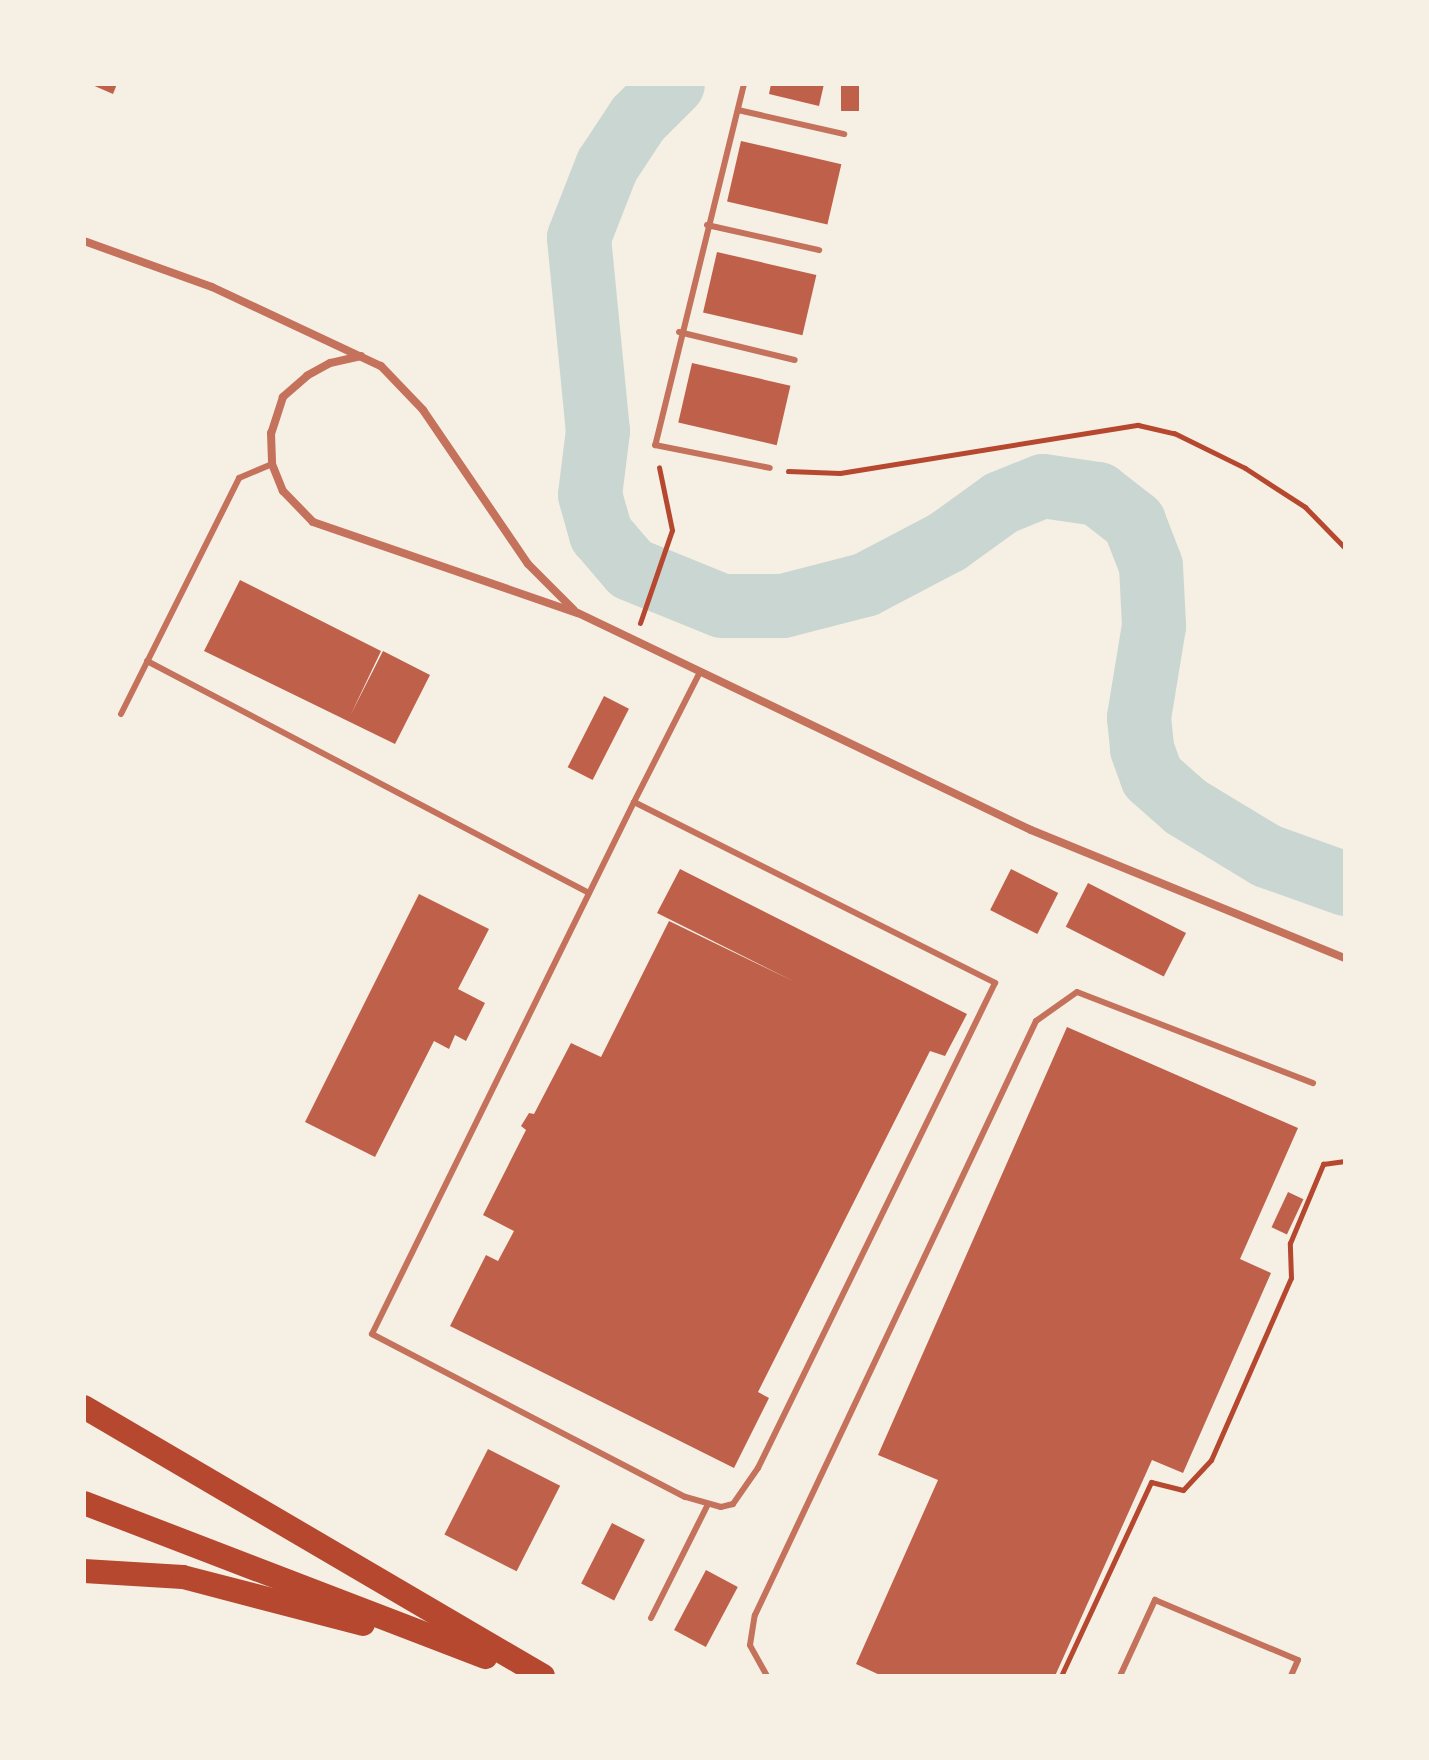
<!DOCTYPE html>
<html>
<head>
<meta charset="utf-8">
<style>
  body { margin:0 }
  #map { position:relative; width:1429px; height:1760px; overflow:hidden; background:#f6efe4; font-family:"Open Sans",sans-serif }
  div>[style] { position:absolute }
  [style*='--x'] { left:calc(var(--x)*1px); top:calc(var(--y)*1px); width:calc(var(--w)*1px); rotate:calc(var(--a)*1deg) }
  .river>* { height:64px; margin:-32px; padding:0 32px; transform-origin:32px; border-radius:32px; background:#c9d6d2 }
  .building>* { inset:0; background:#bf614a; transform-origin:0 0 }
  .path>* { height:5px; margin:-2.5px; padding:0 2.5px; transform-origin:2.5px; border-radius:2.5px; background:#b5482f }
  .service>* { height:6px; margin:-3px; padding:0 3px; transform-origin:3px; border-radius:3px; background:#c5725c }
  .minor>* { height:8px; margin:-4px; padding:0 4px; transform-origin:4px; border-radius:4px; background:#c5725c }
  .motorway>* { height:24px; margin:-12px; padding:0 12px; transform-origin:12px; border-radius:12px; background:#b5482f }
  span { translate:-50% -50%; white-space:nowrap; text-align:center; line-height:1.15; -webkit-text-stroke:6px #f6efe4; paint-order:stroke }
  .frame { position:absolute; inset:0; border:86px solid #f6efe4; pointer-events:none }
</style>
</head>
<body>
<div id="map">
  <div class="river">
    <i style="--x:673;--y:84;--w:49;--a:135"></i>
    <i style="--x:638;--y:119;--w:56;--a:123.4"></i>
    <i style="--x:607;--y:166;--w:77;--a:111.3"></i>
    <i style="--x:579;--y:238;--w:194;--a:84.4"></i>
    <i style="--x:598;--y:431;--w:64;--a:97.1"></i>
    <i style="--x:590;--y:495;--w:41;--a:74.2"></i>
    <i style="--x:601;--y:534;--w:46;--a:49.4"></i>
    <i style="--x:631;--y:569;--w:98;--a:22.1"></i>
    <i style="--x:722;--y:606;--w:61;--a:0"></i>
    <i style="--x:783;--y:606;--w:85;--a:-14.4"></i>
    <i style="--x:865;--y:585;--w:93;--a:-27.7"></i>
    <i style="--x:947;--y:542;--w:67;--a:-35.8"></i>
    <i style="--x:1001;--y:503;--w:45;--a:-22"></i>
    <i style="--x:1043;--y:486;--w:56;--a:8.3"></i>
    <i style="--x:1098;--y:494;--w:46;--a:37.9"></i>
    <i style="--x:1134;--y:522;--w:47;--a:68.9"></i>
    <i style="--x:1151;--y:566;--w:60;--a:87.1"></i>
    <i style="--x:1154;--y:626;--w:93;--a:99.3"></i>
    <i style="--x:1139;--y:718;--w:31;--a:84"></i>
    <i style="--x:1142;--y:749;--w:30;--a:70"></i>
    <i style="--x:1152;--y:777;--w:45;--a:41.4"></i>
    <i style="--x:1186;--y:807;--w:95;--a:31.2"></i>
    <i style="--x:1267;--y:856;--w:83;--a:19.7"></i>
  </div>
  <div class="building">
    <i style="clip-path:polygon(90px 84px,117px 84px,113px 94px)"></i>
    <i style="clip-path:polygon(771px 84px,824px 84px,819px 106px,769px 94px)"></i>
    <i style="left:841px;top:84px;width:18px;height:27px"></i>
    <i style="left:741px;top:141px;width:103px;height:62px;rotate:13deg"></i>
    <i style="left:717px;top:252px;width:102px;height:62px;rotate:13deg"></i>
    <i style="left:692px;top:363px;width:101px;height:61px;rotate:13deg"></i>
    <i style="clip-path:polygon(240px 580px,381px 651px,351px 714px,383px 651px,430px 675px,395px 744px,204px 651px)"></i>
    <i style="left:604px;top:696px;width:28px;height:80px;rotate:27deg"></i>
    <i style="clip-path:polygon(680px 869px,967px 1014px,945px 1056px,930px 1051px,758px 1392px,769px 1398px,734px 1468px,450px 1326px,486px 1255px,498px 1261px,514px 1231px,483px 1215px,526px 1130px,521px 1126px,529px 1113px,534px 1114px,571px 1043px,601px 1057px,669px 921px,795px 982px,657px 913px)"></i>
    <i style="left:1011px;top:869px;width:53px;height:46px;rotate:27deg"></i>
    <i style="left:1088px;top:883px;width:110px;height:49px;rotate:27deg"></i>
    <i style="clip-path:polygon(419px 894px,489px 929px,458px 989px,485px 1003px,466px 1041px,455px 1035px,449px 1049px,434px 1041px,375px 1157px,305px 1122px)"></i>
    <i style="clip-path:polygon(1067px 1027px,1298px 1128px,1240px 1259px,1271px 1273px,1183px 1473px,1152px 1460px,1055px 1676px,882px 1676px,856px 1664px,938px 1480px,878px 1455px)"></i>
    <i style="left:1288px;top:1192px;width:17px;height:39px;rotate:25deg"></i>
    <i style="left:488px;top:1449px;width:81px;height:96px;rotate:27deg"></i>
    <i style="left:612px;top:1523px;width:37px;height:68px;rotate:27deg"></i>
    <i style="left:706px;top:1570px;width:36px;height:68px;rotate:28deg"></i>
  </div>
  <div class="path">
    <i style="--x:788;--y:471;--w:52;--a:2.2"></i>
    <i style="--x:840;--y:473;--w:302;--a:-9.2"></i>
    <i style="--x:1138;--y:425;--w:37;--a:13"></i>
    <i style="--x:1174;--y:433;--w:79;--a:26.2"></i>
    <i style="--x:1245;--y:468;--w:72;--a:33"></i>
    <i style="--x:1305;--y:507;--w:57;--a:45.7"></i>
    <i style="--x:640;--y:623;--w:98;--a:-71"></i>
    <i style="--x:672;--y:530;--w:64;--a:-101.7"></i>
    <i style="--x:1061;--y:1676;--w:214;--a:-65.1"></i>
    <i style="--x:1151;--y:1482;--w:33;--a:14"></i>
    <i style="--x:1183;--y:1490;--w:41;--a:-47"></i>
    <i style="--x:1211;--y:1460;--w:199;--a:-66.3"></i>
    <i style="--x:1291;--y:1278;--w:35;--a:-92"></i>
    <i style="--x:1290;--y:1243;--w:86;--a:-67.3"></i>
    <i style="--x:1323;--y:1164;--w:22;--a:-8"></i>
  </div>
  <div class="service">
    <i style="--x:744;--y:84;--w:372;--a:103.8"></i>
    <i style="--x:655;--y:445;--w:117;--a:11.3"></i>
    <i style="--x:738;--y:110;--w:109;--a:12.8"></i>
    <i style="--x:707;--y:225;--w:115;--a:12.6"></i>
    <i style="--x:679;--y:332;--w:119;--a:13.6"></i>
    <i style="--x:147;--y:661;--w:499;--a:27.7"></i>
    <i style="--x:121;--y:714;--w:264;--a:-63.4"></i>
    <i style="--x:239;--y:478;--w:36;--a:-23"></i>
    <i style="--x:634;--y:802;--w:404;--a:26.6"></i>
    <i style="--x:995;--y:983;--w:540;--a:116.04"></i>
    <i style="--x:758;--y:1468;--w:44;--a:124.8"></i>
    <i style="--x:733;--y:1504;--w:12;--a:166"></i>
    <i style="--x:721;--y:1507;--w:37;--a:-164"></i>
    <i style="--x:685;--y:1497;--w:353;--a:-152.5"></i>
    <i style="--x:372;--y:1334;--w:593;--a:-63.78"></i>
    <i style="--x:634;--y:802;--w:146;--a:-63.1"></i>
    <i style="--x:651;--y:1618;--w:125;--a:-63.4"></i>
    <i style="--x:767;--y:1676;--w:35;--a:-119"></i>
    <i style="--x:750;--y:1645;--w:30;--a:-81"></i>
    <i style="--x:755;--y:1615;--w:657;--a:-64.68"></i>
    <i style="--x:1036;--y:1021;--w:50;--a:-35.3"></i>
    <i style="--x:1077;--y:992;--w:253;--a:21.1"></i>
    <i style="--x:1120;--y:1676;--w:84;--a:-65.3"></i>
    <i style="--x:1155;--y:1600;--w:155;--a:22.8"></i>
    <i style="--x:1298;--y:1660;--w:17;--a:114"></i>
  </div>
  <div class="minor">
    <i style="--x:84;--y:241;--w:136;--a:19.8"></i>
    <i style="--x:212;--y:287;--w:187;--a:25.1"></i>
    <i style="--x:381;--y:366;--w:61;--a:46.3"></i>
    <i style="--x:423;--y:410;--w:186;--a:55.7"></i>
    <i style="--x:528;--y:564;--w:65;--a:45"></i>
    <i style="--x:361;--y:356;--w:32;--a:167"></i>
    <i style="--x:330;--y:363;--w:26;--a:151"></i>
    <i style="--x:307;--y:376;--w:32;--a:139"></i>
    <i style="--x:283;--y:397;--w:38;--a:108"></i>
    <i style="--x:271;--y:433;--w:31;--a:88"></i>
    <i style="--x:272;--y:464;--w:29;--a:68"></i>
    <i style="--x:283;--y:491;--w:43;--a:45.9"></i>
    <i style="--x:313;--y:522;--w:280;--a:19"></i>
    <i style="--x:578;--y:613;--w:502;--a:25.6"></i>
    <i style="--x:1031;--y:830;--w:339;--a:22.2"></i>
  </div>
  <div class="motorway">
    <i style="--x:84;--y:1407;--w:532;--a:30.37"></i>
    <i style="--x:84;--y:1503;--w:430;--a:21"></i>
    <i style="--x:84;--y:1571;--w:99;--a:3.5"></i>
    <i style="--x:183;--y:1577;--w:186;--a:14.6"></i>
  </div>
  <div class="frame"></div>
</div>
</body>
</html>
